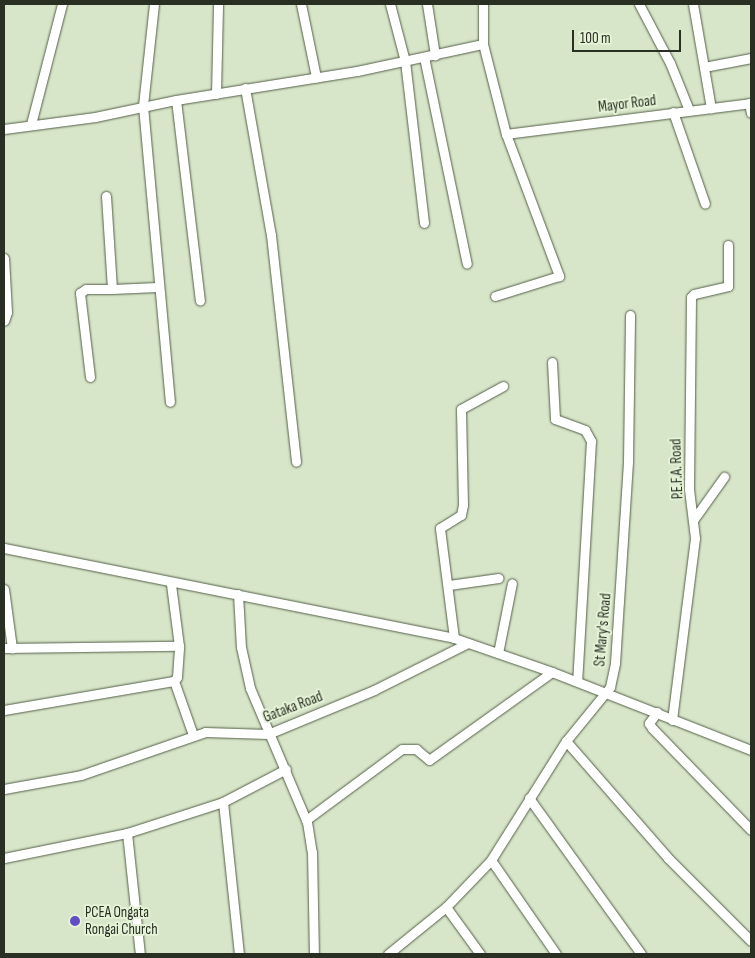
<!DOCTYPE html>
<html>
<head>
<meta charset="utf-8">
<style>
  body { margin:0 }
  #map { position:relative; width:755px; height:958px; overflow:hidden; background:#d7e5c9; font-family:"Sofia Sans Condensed",sans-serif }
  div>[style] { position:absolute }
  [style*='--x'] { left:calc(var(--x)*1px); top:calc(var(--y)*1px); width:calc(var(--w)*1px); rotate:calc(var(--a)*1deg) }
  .roads { filter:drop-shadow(0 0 1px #546048) drop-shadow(0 0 1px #546048) }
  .minor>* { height:9px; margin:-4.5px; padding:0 4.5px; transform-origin:4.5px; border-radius:4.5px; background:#fff }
  .dots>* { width:14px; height:14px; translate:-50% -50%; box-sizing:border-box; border:2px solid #e4f3d6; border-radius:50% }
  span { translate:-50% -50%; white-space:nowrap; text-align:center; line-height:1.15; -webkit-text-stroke:4px #e4f3d6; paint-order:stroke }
  .street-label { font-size:15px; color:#2a2f24 }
  .poi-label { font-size:15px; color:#2a2f24 }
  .left { translate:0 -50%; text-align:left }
  .frame { position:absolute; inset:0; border:5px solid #2a2f24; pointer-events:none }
  .scale { position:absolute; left:572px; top:30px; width:109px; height:22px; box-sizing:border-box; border:2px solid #2a2f24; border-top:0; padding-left:6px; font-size:15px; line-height:18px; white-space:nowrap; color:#2a2f24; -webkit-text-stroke:4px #e4f3d6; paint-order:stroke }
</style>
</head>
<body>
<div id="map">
  <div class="roads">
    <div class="minor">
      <i style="--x:154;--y:4;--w:103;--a:96.2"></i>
      <i style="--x:143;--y:106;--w:297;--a:84.8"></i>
      <i style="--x:301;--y:4;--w:75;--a:78.4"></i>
      <i style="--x:390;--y:4;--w:59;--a:75.3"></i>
      <i style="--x:405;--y:61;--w:163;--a:83.3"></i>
      <i style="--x:427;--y:4;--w:52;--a:81.1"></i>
      <i style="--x:483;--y:4;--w:40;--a:90"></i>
      <i style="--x:483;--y:44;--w:93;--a:75.7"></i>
      <i style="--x:506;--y:134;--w:152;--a:69.5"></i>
      <i style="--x:559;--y:276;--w:67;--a:162.6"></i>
      <i style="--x:639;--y:4;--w:67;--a:62.3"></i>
      <i style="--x:670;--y:63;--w:51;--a:68"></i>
      <i style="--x:693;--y:4;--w:106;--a:80.2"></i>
      <i style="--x:424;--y:57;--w:211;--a:78.3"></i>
      <i style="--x:704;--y:67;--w:48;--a:-10.8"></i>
      <i style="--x:245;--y:88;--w:149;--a:80"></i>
      <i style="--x:271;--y:235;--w:228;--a:83.7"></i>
      <i style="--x:216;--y:94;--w:90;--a:-88.7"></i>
      <i style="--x:176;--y:100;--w:202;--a:83.2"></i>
      <i style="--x:749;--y:103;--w:10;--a:79"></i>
      <i style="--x:673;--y:112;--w:97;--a:70.8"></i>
      <i style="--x:31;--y:124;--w:124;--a:-75.5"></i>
      <i style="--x:4;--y:129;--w:92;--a:-7.5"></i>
      <i style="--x:95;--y:117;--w:83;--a:-11.9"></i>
      <i style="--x:176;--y:100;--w:183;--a:-9.1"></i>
      <i style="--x:357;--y:71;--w:129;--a:-12.1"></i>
      <i style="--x:506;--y:134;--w:247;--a:-7.2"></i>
      <i style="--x:106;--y:196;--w:93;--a:86.3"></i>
      <i style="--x:112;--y:289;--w:45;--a:-2.5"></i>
      <i style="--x:4;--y:258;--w:54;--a:86.8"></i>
      <i style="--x:7;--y:312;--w:9;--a:108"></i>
      <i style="--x:552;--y:362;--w:57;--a:87"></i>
      <i style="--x:555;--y:419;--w:32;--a:20"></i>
      <i style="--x:585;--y:430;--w:13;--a:61"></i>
      <i style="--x:591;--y:441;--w:241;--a:93.3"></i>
      <i style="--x:90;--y:377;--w:85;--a:-96.8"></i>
      <i style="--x:80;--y:293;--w:7;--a:-34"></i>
      <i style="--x:86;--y:289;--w:26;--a:0"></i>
      <i style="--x:694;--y:519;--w:52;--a:-54.5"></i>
      <i style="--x:4;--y:548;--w:459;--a:11.3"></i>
      <i style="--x:454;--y:638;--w:104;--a:19.1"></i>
      <i style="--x:552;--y:672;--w:214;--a:21.4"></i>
      <i style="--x:449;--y:585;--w:50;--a:-8"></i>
      <i style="--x:4;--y:589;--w:60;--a:82.3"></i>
      <i style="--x:238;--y:594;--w:53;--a:86.8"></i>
      <i style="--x:241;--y:647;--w:42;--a:77.6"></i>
      <i style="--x:250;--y:688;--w:146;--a:67"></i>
      <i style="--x:307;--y:822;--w:30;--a:81"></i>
      <i style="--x:312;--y:852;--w:102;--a:88.9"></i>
      <i style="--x:454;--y:638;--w:111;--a:-97.3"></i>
      <i style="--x:440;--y:528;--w:25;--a:-32"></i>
      <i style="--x:461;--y:515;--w:10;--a:-79"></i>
      <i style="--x:463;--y:505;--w:96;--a:-91.2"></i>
      <i style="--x:461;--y:409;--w:48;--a:-28.7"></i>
      <i style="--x:4;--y:648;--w:175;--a:-0.7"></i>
      <i style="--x:498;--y:653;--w:71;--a:-78.7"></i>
      <i style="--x:174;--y:681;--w:57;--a:70.6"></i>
      <i style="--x:4;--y:710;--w:172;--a:-9.7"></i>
      <i style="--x:174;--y:681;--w:5;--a:-53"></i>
      <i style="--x:177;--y:677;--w:31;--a:-86"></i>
      <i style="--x:179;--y:646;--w:63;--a:-97.4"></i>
      <i style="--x:657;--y:712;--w:14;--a:126"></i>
      <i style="--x:649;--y:723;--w:6;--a:59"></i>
      <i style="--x:652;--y:728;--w:142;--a:45.9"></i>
      <i style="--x:672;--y:720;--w:183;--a:-82.8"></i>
      <i style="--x:695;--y:538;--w:49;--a:-97"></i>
      <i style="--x:689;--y:489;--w:192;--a:-89.4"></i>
      <i style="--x:691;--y:297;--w:4;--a:-45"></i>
      <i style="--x:694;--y:294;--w:35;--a:-13"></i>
      <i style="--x:728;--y:286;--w:41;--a:-90"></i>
      <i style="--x:566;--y:741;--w:155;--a:48.9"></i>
      <i style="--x:668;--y:858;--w:117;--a:45"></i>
      <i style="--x:4;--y:789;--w:78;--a:-10.3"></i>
      <i style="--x:81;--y:775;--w:131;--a:-19.1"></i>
      <i style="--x:205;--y:732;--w:63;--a:1.8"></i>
      <i style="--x:268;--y:734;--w:115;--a:-22.5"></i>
      <i style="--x:374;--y:690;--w:105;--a:-26.6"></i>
      <i style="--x:529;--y:798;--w:192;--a:54.3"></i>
      <i style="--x:223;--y:802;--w:153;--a:84"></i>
      <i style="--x:306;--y:820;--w:119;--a:-36.5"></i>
      <i style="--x:402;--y:749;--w:14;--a:0"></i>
      <i style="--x:416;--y:749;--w:17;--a:40"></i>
      <i style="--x:429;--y:760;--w:151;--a:-35.6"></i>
      <i style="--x:127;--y:833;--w:122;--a:83.9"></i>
      <i style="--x:4;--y:858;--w:126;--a:-11.5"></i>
      <i style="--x:127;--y:833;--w:101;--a:-17.9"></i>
      <i style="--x:223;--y:802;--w:71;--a:-27.6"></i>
      <i style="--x:491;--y:860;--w:114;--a:55.3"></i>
      <i style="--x:446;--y:907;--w:58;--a:54.1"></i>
      <i style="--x:388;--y:954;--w:75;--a:-39"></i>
      <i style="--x:446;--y:907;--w:65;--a:-46.2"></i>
      <i style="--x:491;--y:860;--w:141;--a:-57.8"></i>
      <i style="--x:566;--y:741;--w:70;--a:-50.8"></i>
      <i style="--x:610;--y:687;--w:25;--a:-78"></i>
      <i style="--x:615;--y:663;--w:202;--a:-86.3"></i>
      <i style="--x:628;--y:461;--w:146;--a:-89.2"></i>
    </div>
  </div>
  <div class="dots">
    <i style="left:75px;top:921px;background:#614dc6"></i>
  </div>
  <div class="street-label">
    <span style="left:627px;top:104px;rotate:-7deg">Mayor Road</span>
    <span style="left:677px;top:469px;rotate:-92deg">P.E.F.A. Road</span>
    <span style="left:603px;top:630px;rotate:-85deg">St Mary's Road</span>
    <span style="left:293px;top:707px;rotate:-21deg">Gataka Road</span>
  </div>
  <div class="poi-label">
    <span class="left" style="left:85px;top:921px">PCEA Ongata<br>Rongai Church</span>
  </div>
  <div class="frame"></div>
  <div class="scale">100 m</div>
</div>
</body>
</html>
